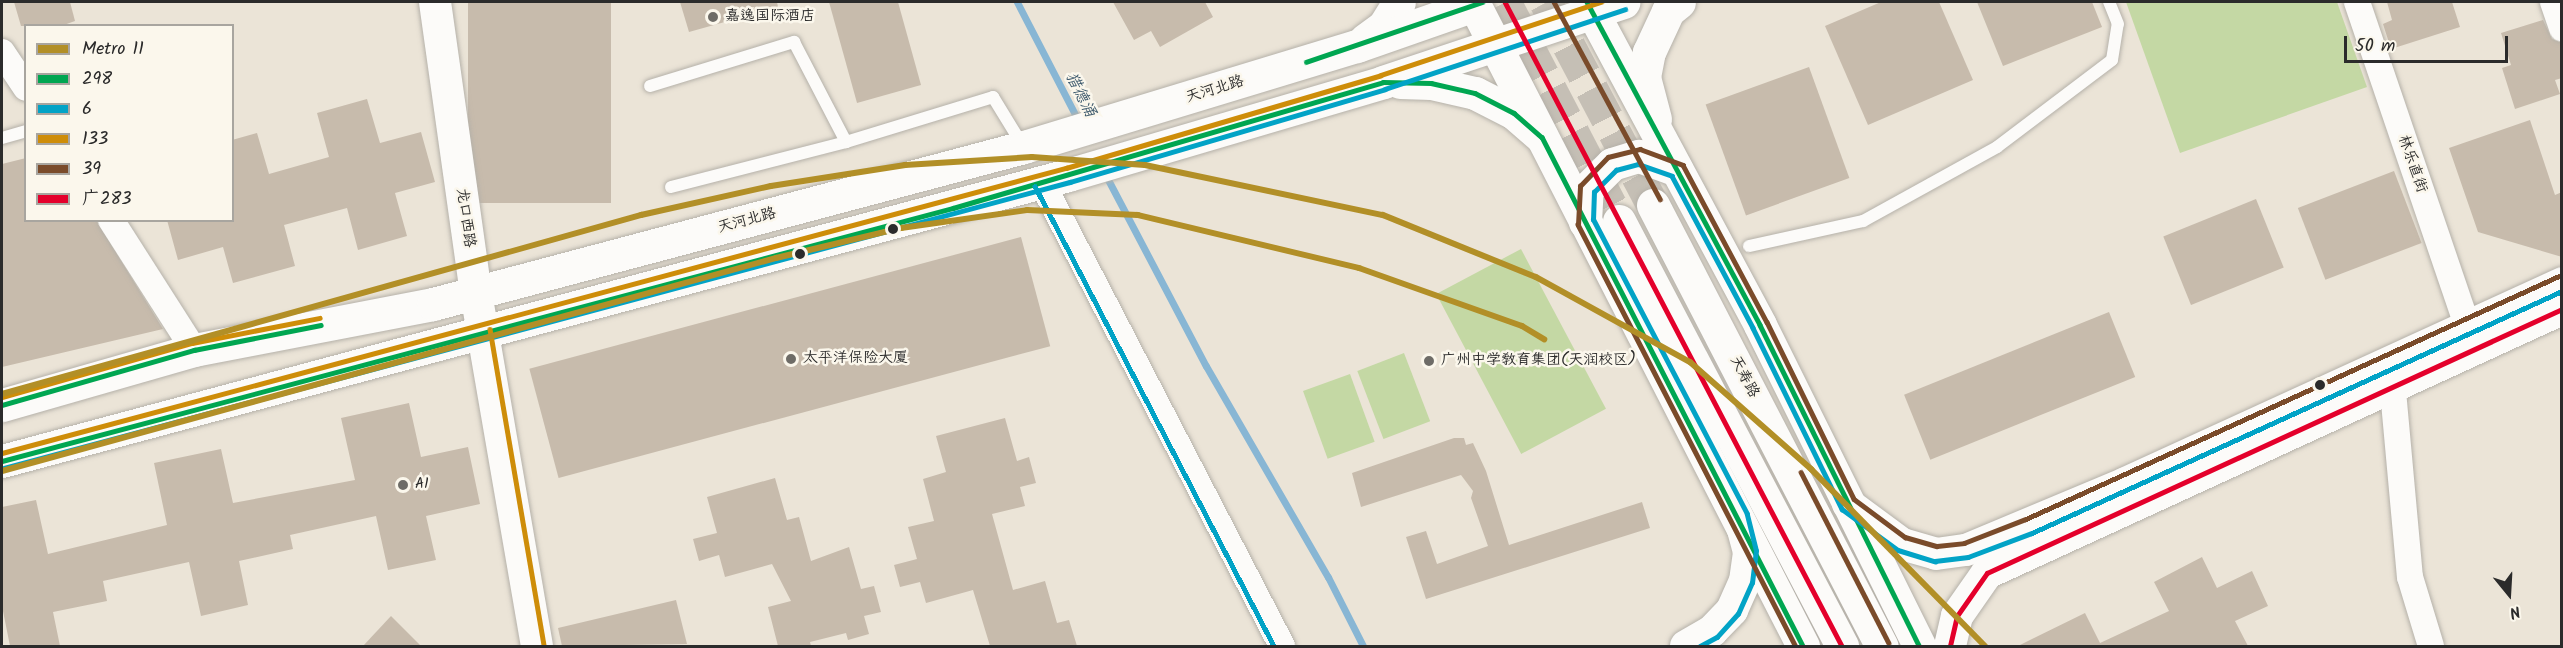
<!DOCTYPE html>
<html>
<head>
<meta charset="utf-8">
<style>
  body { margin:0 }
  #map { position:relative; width:2563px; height:648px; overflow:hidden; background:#ebe4d7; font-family:Kalam,"LXGW WenKai TC",sans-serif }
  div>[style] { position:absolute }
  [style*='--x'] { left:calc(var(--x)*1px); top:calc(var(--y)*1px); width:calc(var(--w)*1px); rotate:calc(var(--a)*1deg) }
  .green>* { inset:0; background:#c4d8a4; transform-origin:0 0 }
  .stream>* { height:7px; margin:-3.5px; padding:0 3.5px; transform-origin:3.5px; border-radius:3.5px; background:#88b6d4 }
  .building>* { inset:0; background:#c7bbac; transform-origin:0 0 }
  .trunk-tunnel>* { height:33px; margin-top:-16.5px; transform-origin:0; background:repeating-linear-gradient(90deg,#c5bfb5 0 33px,transparent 0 49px) }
  .roads { filter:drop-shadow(0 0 2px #b5b1a9) drop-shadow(0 0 2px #b5b1a9) }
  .service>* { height:12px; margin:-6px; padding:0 6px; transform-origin:6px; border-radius:6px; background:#fcfbf9 }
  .minor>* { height:26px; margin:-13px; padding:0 13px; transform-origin:13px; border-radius:13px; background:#fcfbf9 }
  .tertiary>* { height:32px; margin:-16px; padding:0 16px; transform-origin:16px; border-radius:16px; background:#fcfbf9 }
  .secondary>* { height:33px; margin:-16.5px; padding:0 16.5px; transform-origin:16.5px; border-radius:16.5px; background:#fcfbf9 }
  .primary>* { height:33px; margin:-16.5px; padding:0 16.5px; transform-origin:16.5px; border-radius:16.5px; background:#fcfbf9 }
  .trunk>* { height:33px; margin:-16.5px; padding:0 16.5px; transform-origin:16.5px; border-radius:16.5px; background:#fcfbf9 }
  .bus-1>* { height:4.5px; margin:-2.25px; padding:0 2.25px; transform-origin:2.25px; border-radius:2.25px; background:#00a651 }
  .bus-2>* { height:4.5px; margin:-2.25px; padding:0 2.25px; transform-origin:2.25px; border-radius:2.25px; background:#02a3c6 }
  .bus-3>* { height:4.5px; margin:-2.25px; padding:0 2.25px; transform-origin:2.25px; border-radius:2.25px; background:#ce8d09 }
  .bus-4>* { height:4.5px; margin:-2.25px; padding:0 2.25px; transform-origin:2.25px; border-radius:2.25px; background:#7a4b2a }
  .bus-5>* { height:4.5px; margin:-2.25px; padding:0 2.25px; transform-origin:2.25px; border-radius:2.25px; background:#e4002b }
  .metro-1>* { height:6px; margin:-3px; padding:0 3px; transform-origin:3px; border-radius:3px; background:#b28f27 }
  .dots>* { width:16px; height:16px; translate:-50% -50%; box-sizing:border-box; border:3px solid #fbf7ec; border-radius:50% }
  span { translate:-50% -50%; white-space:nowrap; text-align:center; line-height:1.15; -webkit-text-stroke:5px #fbf7ec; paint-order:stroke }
  .poi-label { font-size:15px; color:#2b2b2b }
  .left { translate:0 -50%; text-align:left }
  .street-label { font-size:15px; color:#2b2b2b }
  .water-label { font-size:16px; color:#3f5b6e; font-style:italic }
  .frame { position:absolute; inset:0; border:3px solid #2b2b2b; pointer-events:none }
  .legend { position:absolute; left:24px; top:24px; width:210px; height:198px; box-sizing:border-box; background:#fbf7ec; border:2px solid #a8a59f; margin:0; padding:8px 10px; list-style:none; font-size:18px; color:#2b2b2b }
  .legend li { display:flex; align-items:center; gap:12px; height:30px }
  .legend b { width:30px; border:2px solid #a8a59f }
  .north { position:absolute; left:2479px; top:564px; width:60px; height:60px; -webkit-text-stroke:4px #fbf7ec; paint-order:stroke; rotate:162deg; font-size:16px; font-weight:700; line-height:24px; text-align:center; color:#2b2b2b }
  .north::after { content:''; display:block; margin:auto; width:21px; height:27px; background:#2b2b2b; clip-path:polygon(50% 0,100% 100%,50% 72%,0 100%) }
  .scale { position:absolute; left:2344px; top:36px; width:164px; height:27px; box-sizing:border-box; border:3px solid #2b2b2b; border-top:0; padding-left:8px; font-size:18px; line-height:21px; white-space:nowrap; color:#2b2b2b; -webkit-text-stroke:4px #fbf7ec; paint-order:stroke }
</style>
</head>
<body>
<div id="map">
  <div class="green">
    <i style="clip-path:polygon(2126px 2px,2337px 2px,2367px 87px,2180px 153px)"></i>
    <i style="left:1521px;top:249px;width:181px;height:96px;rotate:62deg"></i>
    <i style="left:1404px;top:353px;width:73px;height:50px;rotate:69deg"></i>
    <i style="left:1350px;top:374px;width:72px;height:50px;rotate:70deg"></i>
  </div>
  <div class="stream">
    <i style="--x:1017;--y:2;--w:135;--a:62.7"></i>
    <i style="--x:1104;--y:172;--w:219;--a:62.3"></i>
    <i style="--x:1206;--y:366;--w:244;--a:60"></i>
    <i style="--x:1328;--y:577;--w:77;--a:63.1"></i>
  </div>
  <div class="building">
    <i style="clip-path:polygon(14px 2px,70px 2px,75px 21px,61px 26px,21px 26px)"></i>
    <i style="left:468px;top:2px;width:143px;height:201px"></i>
    <i style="clip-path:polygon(680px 2px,777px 2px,778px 7px,689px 32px)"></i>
    <i style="clip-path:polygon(829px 2px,898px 2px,921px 85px,857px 103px)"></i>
    <i style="clip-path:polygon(1113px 2px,1205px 2px,1213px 17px,1160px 47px,1151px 31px,1134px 40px)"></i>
    <i style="clip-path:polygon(1881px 2px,1939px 2px,1973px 80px,1868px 125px,1825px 26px)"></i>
    <i style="clip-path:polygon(1977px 2px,2092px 2px,2102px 27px,2003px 66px)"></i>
    <i style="clip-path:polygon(2387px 2px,2452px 2px,2460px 27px,2391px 49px,2383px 24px,2392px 20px)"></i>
    <i style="clip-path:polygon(2543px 20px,2552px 39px,2562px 43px,2562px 78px,2555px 80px,2560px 94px,2515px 109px,2502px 68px,2511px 65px,2501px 33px)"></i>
    <i style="left:1809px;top:67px;width:118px;height:110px;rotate:70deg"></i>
    <i style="clip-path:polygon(367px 99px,380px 143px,421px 132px,435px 182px,395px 193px,407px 236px,358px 250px,347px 208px,284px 225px,295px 266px,233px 283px,223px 247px,178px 260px,167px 220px,232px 220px,232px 140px,257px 133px,269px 174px,329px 157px,317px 113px)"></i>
    <i style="clip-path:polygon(2530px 120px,2555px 195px,2562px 192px,2562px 257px,2478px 232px,2449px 148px)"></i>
    <i style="clip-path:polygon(26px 158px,26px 220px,96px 220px,163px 329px,2px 367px,2px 164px)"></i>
    <i style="left:2394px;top:171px;width:77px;height:103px;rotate:69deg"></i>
    <i style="left:2256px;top:199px;width:74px;height:100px;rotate:68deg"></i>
    <i style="left:1021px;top:237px;width:113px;height:509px;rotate:75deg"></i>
    <i style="left:2109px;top:312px;width:70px;height:221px;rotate:68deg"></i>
    <i style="clip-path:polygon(409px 403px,421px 457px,468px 447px,480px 504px,426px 516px,436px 560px,388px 570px,376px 516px,290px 535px,293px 549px,239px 561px,248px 605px,201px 616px,189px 562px,103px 581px,107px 601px,53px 612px,60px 646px,10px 646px,2px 606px,2px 507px,36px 500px,48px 554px,167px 525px,154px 463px,221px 449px,233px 503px,355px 480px,341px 418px)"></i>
    <i style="clip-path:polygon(1005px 418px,1017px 461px,1029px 457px,1036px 483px,1020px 487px,1025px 506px,992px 514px,1013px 590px,1045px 581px,1057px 623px,1069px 620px,1077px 646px,990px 646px,973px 590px,926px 603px,920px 582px,900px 587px,894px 565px,917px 559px,908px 527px,934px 521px,923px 479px,946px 472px,936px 436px)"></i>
    <i style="clip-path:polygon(1454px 438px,1464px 438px,1466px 445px,1473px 443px,1486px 471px,1509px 545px,1642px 502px,1650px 528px,1426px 599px,1406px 537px,1426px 531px,1437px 564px,1488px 546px,1471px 498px,1473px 491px,1461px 475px,1361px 507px,1352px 473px)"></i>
    <i style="clip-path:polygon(775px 478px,787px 520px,799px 517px,811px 561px,849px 547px,861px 589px,874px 586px,881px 612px,864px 616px,869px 634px,848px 640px,846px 633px,810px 642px,811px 646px,778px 646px,768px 607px,791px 601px,772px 564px,725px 577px,719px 555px,699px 561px,693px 539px,717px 533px,707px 497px)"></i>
    <i style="clip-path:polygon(2202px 557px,2217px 588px,2252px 571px,2268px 606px,2235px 621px,2248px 646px,2018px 646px,2085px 613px,2100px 643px,2169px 611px,2154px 582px)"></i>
    <i style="clip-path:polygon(676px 600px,687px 644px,562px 646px,558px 628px)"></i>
    <i style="clip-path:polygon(391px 616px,421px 646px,363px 646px)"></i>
  </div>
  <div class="trunk-tunnel">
    <i style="--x:1505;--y:2;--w:247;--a:62.5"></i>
    <i style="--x:1546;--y:2;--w:229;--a:62.2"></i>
  </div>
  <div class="roads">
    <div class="service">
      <i style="--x:650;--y:86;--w:151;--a:-17"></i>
      <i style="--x:794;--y:42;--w:113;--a:62.5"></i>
      <i style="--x:2;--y:138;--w:25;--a:-16"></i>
      <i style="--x:671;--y:187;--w:181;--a:-14.4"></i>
      <i style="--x:846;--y:142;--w:154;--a:-17"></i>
      <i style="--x:993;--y:97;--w:57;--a:58.5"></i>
      <i style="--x:1749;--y:246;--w:117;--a:-12.4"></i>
      <i style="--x:1863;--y:221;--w:153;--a:-28.9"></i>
      <i style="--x:1997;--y:147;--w:144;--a:-37.1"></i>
      <i style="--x:2112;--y:60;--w:36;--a:-81"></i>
      <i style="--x:2118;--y:24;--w:24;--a:-112"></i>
    </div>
    <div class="minor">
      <i style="--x:2357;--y:2;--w:342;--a:71.2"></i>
      <i style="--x:2553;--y:2;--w:28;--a:71"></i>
      <i style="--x:2;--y:52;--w:43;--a:56.3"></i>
      <i style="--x:1042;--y:183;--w:522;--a:62.6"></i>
      <i style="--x:111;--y:220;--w:154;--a:57.4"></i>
      <i style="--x:2391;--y:369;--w:209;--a:84.8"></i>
      <i style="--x:2410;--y:577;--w:72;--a:73.1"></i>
    </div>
    <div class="tertiary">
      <i style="--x:435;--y:2;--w:294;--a:82"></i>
      <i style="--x:476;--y:293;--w:358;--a:80.2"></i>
      <i style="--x:1848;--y:504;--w:67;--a:36.5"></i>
      <i style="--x:1902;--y:544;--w:35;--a:16"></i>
      <i style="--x:1936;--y:554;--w:30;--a:-8"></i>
      <i style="--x:1966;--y:550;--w:173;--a:-22.7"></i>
      <i style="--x:2126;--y:483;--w:480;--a:-24.6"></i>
      <i style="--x:1686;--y:646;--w:30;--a:-30"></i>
      <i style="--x:1712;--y:631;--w:29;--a:-46"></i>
      <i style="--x:1732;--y:610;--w:32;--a:-66"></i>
      <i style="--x:1745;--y:581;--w:29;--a:-82"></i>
      <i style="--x:1749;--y:552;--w:23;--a:-105"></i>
      <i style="--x:1950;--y:646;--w:31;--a:-77"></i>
      <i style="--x:1957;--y:616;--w:52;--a:-55.1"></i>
      <i style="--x:1987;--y:573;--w:633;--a:-24.66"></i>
    </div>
    <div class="secondary">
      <i style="--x:1365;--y:40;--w:24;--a:-36"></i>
      <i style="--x:1384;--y:26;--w:28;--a:-58"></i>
      <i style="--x:1400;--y:82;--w:31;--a:2"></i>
      <i style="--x:1431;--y:83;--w:45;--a:12.8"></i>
      <i style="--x:1475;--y:93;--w:44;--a:27.1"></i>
      <i style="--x:1514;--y:113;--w:37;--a:41"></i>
      <i style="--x:2;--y:405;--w:200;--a:-16"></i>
      <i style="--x:194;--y:350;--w:243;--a:-10.9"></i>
      <i style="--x:433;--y:304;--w:611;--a:-14.88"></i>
      <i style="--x:1024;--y:147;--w:348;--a:-16.9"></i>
      <i style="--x:1357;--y:46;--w:124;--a:-19.3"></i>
      <i style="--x:2;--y:461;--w:1104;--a:-15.02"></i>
      <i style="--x:1068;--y:175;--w:328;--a:-16.4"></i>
      <i style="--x:1383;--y:82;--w:221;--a:-18.4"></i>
    </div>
    <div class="primary">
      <i style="--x:1593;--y:12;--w:32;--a:-18"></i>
      <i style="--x:1655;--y:119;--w:43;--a:-104.7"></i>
      <i style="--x:1644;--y:77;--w:25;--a:-79"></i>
      <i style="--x:1649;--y:52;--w:45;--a:-65.1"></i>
      <i style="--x:1668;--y:11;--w:14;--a:-39"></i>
    </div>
    <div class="trunk">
      <i style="--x:1473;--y:2;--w:724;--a:62.87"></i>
      <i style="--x:1587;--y:2;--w:366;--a:61.8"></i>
      <i style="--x:1760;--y:325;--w:358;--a:63.6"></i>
      <i style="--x:1653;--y:205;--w:497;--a:62.6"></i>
      <i style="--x:1619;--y:221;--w:480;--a:62.3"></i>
      <i style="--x:1585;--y:222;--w:33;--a:-87"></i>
      <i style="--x:1587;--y:189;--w:35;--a:-45"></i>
      <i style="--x:1612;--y:164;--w:28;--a:-17"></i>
      <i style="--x:1639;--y:156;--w:40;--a:20.2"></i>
    </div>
  </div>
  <div class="bus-1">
    <i style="--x:1587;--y:2;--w:366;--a:61.8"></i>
    <i style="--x:1760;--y:325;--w:358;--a:63.6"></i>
    <i style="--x:1306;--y:62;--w:186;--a:-18.8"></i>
    <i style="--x:2;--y:405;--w:200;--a:-16"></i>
    <i style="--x:194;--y:350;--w:129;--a:-11.1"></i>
    <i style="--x:2;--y:461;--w:984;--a:-14.9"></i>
    <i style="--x:953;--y:208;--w:448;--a:-16.3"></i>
    <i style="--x:1383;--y:82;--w:48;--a:1.2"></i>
    <i style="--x:1431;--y:83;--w:45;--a:12.8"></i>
    <i style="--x:1475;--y:93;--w:44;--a:27.1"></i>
    <i style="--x:1514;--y:113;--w:37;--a:41"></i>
    <i style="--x:1542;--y:137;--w:572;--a:62.85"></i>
  </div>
  <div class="bus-2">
    <i style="--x:1035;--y:186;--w:518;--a:62.55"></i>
    <i style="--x:4;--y:468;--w:1104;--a:-15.02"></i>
    <i style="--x:1070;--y:182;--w:328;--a:-16.4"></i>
    <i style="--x:1385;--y:89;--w:253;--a:-18.4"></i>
    <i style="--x:1700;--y:646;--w:19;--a:-28"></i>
    <i style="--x:1717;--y:637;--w:31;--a:-48"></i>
    <i style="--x:1738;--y:614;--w:34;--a:-66"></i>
    <i style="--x:1752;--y:583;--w:32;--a:-83"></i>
    <i style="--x:1756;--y:551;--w:38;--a:-104"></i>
    <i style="--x:1747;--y:514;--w:332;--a:-117.6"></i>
    <i style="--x:1593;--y:220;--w:28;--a:-88"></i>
    <i style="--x:1594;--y:192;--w:31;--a:-45"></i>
    <i style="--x:1616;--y:170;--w:23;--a:-15"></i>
    <i style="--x:1638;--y:164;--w:36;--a:19"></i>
    <i style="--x:1672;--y:176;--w:172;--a:61.9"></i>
    <i style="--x:1753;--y:328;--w:202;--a:63.8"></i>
    <i style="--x:1842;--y:509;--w:69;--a:36.2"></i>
    <i style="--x:1898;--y:550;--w:39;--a:17"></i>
    <i style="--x:1935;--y:561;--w:33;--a:-7"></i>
    <i style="--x:1968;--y:557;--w:68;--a:-20.6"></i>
    <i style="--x:2032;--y:533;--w:583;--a:-24.54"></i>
  </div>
  <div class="bus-3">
    <i style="--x:490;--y:329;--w:321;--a:80.3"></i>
    <i style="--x:2;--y:397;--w:198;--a:-15.9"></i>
    <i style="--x:192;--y:343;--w:130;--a:-11.1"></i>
    <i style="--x:2;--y:453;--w:1102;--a:-15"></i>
    <i style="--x:1066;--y:168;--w:328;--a:-16.4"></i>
    <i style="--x:1381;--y:75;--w:232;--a:-18.4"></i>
  </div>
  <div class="bus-4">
    <i style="--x:1554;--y:2;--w:224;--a:61.7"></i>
    <i style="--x:1801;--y:472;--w:192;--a:62.8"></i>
    <i style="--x:1795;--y:646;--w:474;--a:-117.3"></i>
    <i style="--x:1578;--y:225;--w:39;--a:-87"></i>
    <i style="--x:1580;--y:186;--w:40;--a:-46"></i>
    <i style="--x:1608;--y:157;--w:33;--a:-14"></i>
    <i style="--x:1640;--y:149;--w:46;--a:20.4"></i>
    <i style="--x:1683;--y:165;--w:178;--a:61.9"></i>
    <i style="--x:1767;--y:322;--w:197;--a:63.8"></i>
    <i style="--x:1854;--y:499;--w:64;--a:36.7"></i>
    <i style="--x:1905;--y:537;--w:33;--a:16"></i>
    <i style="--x:1937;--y:546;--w:27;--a:-6"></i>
    <i style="--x:1964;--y:543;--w:66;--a:-21.2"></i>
    <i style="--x:2026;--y:519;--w:586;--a:-24.51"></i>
  </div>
  <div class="bus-5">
    <i style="--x:1505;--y:2;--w:727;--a:62.38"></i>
    <i style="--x:1950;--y:646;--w:31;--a:-77"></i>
    <i style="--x:1957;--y:616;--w:52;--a:-55.1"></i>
    <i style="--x:1987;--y:573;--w:633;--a:-24.66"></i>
  </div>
  <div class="metro-1">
    <i style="--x:2;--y:394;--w:664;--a:-15.65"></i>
    <i style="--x:641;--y:215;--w:133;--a:-12.6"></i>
    <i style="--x:771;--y:186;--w:136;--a:-8.9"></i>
    <i style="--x:905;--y:165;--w:127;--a:-3.6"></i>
    <i style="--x:1032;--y:157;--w:113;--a:4"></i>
    <i style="--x:1145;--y:165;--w:243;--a:11.9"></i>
    <i style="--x:1383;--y:215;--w:165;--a:22.1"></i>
    <i style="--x:1536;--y:277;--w:176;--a:28.9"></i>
    <i style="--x:1690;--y:362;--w:162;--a:41.5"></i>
    <i style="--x:1811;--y:469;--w:248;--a:45.5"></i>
    <i style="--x:2;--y:471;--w:803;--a:-15.39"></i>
    <i style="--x:776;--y:258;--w:129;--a:-13.5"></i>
    <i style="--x:901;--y:228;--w:127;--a:-8.1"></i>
    <i style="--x:1027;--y:210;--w:111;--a:2.6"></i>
    <i style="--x:1138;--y:215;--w:227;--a:13.5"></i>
    <i style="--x:1359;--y:268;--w:173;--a:19.6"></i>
    <i style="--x:1522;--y:326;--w:26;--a:31"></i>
  </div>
  <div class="dots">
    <i style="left:713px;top:17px;background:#6e6c67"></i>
    <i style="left:893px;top:229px;background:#2b2b2b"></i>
    <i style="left:800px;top:254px;background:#2b2b2b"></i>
    <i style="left:791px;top:359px;background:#6e6c67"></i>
    <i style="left:1429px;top:361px;background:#6e6c67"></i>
    <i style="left:2320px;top:385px;background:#2b2b2b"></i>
    <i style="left:403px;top:485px;background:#6e6c67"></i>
  </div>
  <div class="poi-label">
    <span class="left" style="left:725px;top:17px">嘉逸国际酒店</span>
    <span class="left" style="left:803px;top:359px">太平洋保险大厦</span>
    <span class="left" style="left:1441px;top:361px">广州中学教育集团(天润校区)</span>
    <span class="left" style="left:415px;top:485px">A1</span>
  </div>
  <div class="street-label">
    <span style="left:1215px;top:90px;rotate:-17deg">天河北路</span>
    <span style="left:2412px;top:164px;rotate:71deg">林乐直街</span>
    <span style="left:465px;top:218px;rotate:82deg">龙口西路</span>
    <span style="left:747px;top:221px;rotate:-15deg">天河北路</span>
    <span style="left:1744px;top:377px;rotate:62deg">天寿路</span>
  </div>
  <div class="water-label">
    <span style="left:1080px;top:95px;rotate:63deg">猎德涌</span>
  </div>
  <div class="frame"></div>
  <ul class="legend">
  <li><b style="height:8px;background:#b28f27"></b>Metro 11</li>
  <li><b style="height:8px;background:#00a651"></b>298</li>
  <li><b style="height:8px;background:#02a3c6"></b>6</li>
  <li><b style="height:8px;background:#ce8d09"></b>133</li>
  <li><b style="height:8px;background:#7a4b2a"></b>39</li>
  <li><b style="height:8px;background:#e4002b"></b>广283</li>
  </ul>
  <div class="north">N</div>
  <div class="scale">50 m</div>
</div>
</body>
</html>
